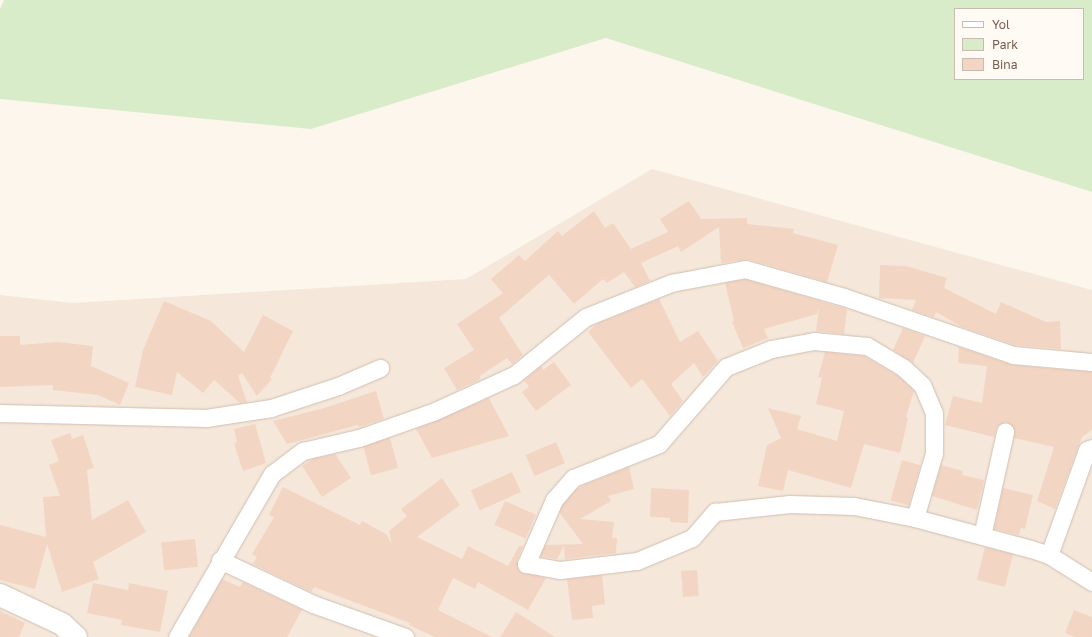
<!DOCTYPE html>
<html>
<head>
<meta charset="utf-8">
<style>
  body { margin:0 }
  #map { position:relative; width:1092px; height:637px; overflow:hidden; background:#fdf6ec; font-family:"Golos Text",sans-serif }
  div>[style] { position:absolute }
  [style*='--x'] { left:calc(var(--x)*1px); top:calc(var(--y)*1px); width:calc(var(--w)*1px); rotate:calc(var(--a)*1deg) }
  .residential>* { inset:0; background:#f5e8da }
  .green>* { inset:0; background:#d8ecc9 }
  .building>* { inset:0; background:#f3d5c3; transform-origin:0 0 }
  .roads { filter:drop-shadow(0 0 1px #d1beb0) drop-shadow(0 0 1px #d1beb0) }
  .street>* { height:17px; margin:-8.5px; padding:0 8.5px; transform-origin:8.5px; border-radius:8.5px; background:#fff }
  .secondary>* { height:22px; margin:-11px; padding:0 11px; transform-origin:11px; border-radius:11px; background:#fff }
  span { translate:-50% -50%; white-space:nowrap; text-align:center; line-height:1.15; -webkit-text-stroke:4px #fffaf3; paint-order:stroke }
  .legend { position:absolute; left:954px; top:8px; width:130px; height:72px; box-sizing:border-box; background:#fffaf3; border:1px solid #cabbb1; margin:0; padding:5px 7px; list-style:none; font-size:12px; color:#7a5c4d }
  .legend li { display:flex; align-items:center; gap:8px; height:20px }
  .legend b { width:20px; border:1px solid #cabbb1 }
</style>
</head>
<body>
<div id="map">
  <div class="residential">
    <i style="clip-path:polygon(652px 169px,1092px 290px,1092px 637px,0 637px,0 295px,73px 303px,466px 279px)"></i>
  </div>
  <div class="green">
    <i style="clip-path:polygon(evenodd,4px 0,1092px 0,1092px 192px,606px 38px,311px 129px,0 99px,0 9px,4px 0,955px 9px,1083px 9px,1083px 79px,955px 79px,955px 9px)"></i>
  </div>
  <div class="building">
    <i style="clip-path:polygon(689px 201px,701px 219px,747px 218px,747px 224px,794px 229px,793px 233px,838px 245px,827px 282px,747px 259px,721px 263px,719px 227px,681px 252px,678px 246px,641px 263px,650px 281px,635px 287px,624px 272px,607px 283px,603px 279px,574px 304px,549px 275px,499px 318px,523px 355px,512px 364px,507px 358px,481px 375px,479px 380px,457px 390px,444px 368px,474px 350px,457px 324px,503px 293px,491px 279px,519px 255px,525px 261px,558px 231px,562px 236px,594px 211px,605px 228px,613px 223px,631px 249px,668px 232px,660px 219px)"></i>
    <i style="clip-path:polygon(880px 265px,906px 266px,947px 278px,944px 288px,996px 314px,1001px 302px,1046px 322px,1060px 321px,1061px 349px,1015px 345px,962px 327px,936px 312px,934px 317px,912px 310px,916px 300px,879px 298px)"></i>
    <i style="clip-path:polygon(745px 279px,847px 309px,844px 334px,816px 331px,819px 308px,817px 314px,764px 329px,768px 338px,743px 348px,732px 322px,734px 321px,725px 283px)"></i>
    <i style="clip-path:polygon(659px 299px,680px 342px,698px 331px,718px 361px,703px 377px,694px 363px,671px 384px,683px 401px,670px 416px,642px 379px,631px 388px,588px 332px,598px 323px)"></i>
    <i style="clip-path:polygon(164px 301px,211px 321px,244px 352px,263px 315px,293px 331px,270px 378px,272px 379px,257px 396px,242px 373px,238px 376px,247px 402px,240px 403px,214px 380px,203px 393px,177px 372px,172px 395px,135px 387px,143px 350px)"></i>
    <i style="clip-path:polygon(903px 328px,925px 336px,913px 363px,893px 350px)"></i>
    <i style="clip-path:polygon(0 336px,20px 336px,20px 345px,58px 342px,93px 346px,91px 366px,129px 383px,120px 405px,98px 395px,53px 390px,53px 385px,0 387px)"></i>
    <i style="clip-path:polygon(959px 347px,1012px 365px,1092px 372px,1092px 430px,1082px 437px,1055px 509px,1037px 501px,1054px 447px,1014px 438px,1014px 429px,1007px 422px,997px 426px,994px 437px,945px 425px,953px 396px,982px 403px,987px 366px,958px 363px)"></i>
    <i style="clip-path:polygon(825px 352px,864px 356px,898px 376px,914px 391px,906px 417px,908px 418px,900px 453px,864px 444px,851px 488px,788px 470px,783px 491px,758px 486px,767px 445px,781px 438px,768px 408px,801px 416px,797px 429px,837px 441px,844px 411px,816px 404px,822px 378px,818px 377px)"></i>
    <i style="clip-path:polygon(554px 362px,571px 385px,536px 411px,522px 392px,529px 387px,524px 380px,541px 366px,543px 370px)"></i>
    <i style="clip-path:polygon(376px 391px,384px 419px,359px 427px,358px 425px,287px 444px,273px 421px,324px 408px)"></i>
    <i style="clip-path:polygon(489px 398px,509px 436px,432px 458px,416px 429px)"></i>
    <i style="clip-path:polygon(255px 424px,266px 463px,243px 471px,234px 444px,237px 442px,234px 429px)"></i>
    <i style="clip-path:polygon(70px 433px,72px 439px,83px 435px,94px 468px,87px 470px,92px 520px,128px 500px,146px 532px,93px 562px,99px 579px,62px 592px,47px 544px,35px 589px,0 580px,0 525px,46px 537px,43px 497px,60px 496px,49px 465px,59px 461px,51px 440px)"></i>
    <i style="left:390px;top:438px;width:31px;height:28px;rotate:75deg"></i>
    <i style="left:556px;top:442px;width:23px;height:33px;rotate:67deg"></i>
    <i style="clip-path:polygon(335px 454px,351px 478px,322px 497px,302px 466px,313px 459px)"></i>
    <i style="left:902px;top:460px;width:19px;height:42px;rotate:16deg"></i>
    <i style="clip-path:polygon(941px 465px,963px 471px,962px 475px,984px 480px,977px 510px,932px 496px)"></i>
    <i style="clip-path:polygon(629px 467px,634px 489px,608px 496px,611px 501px,580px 519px,614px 522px,612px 538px,617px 538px,616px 553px,565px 559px,564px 546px,557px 559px,540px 556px,545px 545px,583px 544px,559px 512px,563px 505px,575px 490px,586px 484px)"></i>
    <i style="left:512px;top:472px;width:22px;height:45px;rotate:66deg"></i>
    <i style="clip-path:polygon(442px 478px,460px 505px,417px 537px,462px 559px,468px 546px,508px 566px,519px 546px,523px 546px,517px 560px,519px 571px,546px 578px,528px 610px,478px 582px,475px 589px,453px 578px,438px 610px,492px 637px,435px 637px,409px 625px,410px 623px,314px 587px,311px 592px,253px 564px,257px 557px,252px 554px,274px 517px,269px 515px,283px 487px,360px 525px,362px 521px,386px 534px,392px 544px,389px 531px,407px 516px,401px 509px)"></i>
    <i style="clip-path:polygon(651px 488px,689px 490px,688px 523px,670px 522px,670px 518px,650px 517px)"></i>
    <i style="clip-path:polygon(1003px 488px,1033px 495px,1025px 529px,1021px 528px,1019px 535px,994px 529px)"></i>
    <i style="left:505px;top:501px;width:34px;height:26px;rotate:24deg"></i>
    <i style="left:195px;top:539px;width:28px;height:34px;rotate:84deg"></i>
    <i style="left:985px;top:547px;width:29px;height:34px;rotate:14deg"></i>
    <i style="left:697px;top:570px;width:26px;height:16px;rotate:86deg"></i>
    <i style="clip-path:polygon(602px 575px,605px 604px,592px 606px,593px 618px,572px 620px,567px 579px)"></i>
    <i style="clip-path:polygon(222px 579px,240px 587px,243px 582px,302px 610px,287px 637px,189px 637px)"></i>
    <i style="clip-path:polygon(93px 583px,128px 590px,129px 583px,168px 591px,160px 632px,121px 625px,122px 620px,87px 613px)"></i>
    <i style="clip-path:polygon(1074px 610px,1092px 617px,1092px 637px,1075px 637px,1065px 633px)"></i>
    <i style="clip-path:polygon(0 611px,25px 623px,19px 637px,0 637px)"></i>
    <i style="clip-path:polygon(516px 612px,555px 637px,500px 637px)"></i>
  </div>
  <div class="roads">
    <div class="street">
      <i style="--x:0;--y:413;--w:206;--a:1.4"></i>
      <i style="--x:206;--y:418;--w:66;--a:-8.7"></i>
      <i style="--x:271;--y:408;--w:71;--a:-18.2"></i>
      <i style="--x:338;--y:386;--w:46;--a:-23.2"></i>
      <i style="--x:915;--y:518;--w:68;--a:-73.7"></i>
      <i style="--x:934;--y:453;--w:40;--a:-90"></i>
      <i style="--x:934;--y:413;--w:30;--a:-113"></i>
      <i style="--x:922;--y:385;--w:25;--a:-137"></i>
      <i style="--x:904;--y:368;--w:43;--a:-149.3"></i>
      <i style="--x:867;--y:346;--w:53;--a:-174.6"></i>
      <i style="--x:814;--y:341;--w:44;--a:169.5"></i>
      <i style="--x:771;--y:349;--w:48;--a:158.2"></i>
      <i style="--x:726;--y:367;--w:102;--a:131"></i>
      <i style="--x:659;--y:444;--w:92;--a:158.4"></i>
      <i style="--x:573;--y:478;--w:29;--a:131"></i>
      <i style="--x:554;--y:500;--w:70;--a:113.6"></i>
      <i style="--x:526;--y:564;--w:35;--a:10"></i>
      <i style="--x:560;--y:570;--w:78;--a:-6.7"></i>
      <i style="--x:637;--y:561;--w:60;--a:-22.7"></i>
      <i style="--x:692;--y:538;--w:35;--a:-49"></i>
      <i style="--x:715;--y:512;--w:75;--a:-6.1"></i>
      <i style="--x:790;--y:504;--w:64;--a:1.8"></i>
      <i style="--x:854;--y:506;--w:62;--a:11.1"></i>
      <i style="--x:915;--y:518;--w:120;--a:15"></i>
      <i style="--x:1031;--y:549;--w:19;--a:18"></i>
      <i style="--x:1049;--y:555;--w:51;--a:32.1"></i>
      <i style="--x:982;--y:536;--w:107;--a:-77.5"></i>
      <i style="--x:1049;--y:555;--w:112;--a:-70.1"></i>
      <i style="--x:1087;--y:450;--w:5;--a:-22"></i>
      <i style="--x:220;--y:560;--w:103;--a:25.3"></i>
      <i style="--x:313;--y:604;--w:98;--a:19.7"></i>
      <i style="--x:177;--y:637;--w:189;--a:-59.8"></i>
      <i style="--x:272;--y:474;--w:39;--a:-37"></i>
      <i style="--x:303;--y:451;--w:57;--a:-13.1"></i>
      <i style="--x:359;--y:438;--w:78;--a:-19.4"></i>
      <i style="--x:433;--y:412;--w:89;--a:-24.6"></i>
      <i style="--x:514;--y:375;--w:92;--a:-38.9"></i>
      <i style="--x:586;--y:317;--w:92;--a:-21.8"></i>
      <i style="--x:671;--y:283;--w:75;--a:-10.7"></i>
      <i style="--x:745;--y:269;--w:103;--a:15.8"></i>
      <i style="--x:844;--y:297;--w:179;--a:18.9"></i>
      <i style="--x:1013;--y:355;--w:79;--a:5.1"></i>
    </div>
    <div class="secondary">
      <i style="--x:0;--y:595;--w:68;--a:25.1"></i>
      <i style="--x:62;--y:624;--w:19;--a:43"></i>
    </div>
  </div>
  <ul class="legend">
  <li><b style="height:5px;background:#fff"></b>Yol</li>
  <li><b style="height:11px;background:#d8ecc9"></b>Park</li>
  <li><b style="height:11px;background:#f3d5c3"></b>Bina</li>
  </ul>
</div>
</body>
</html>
